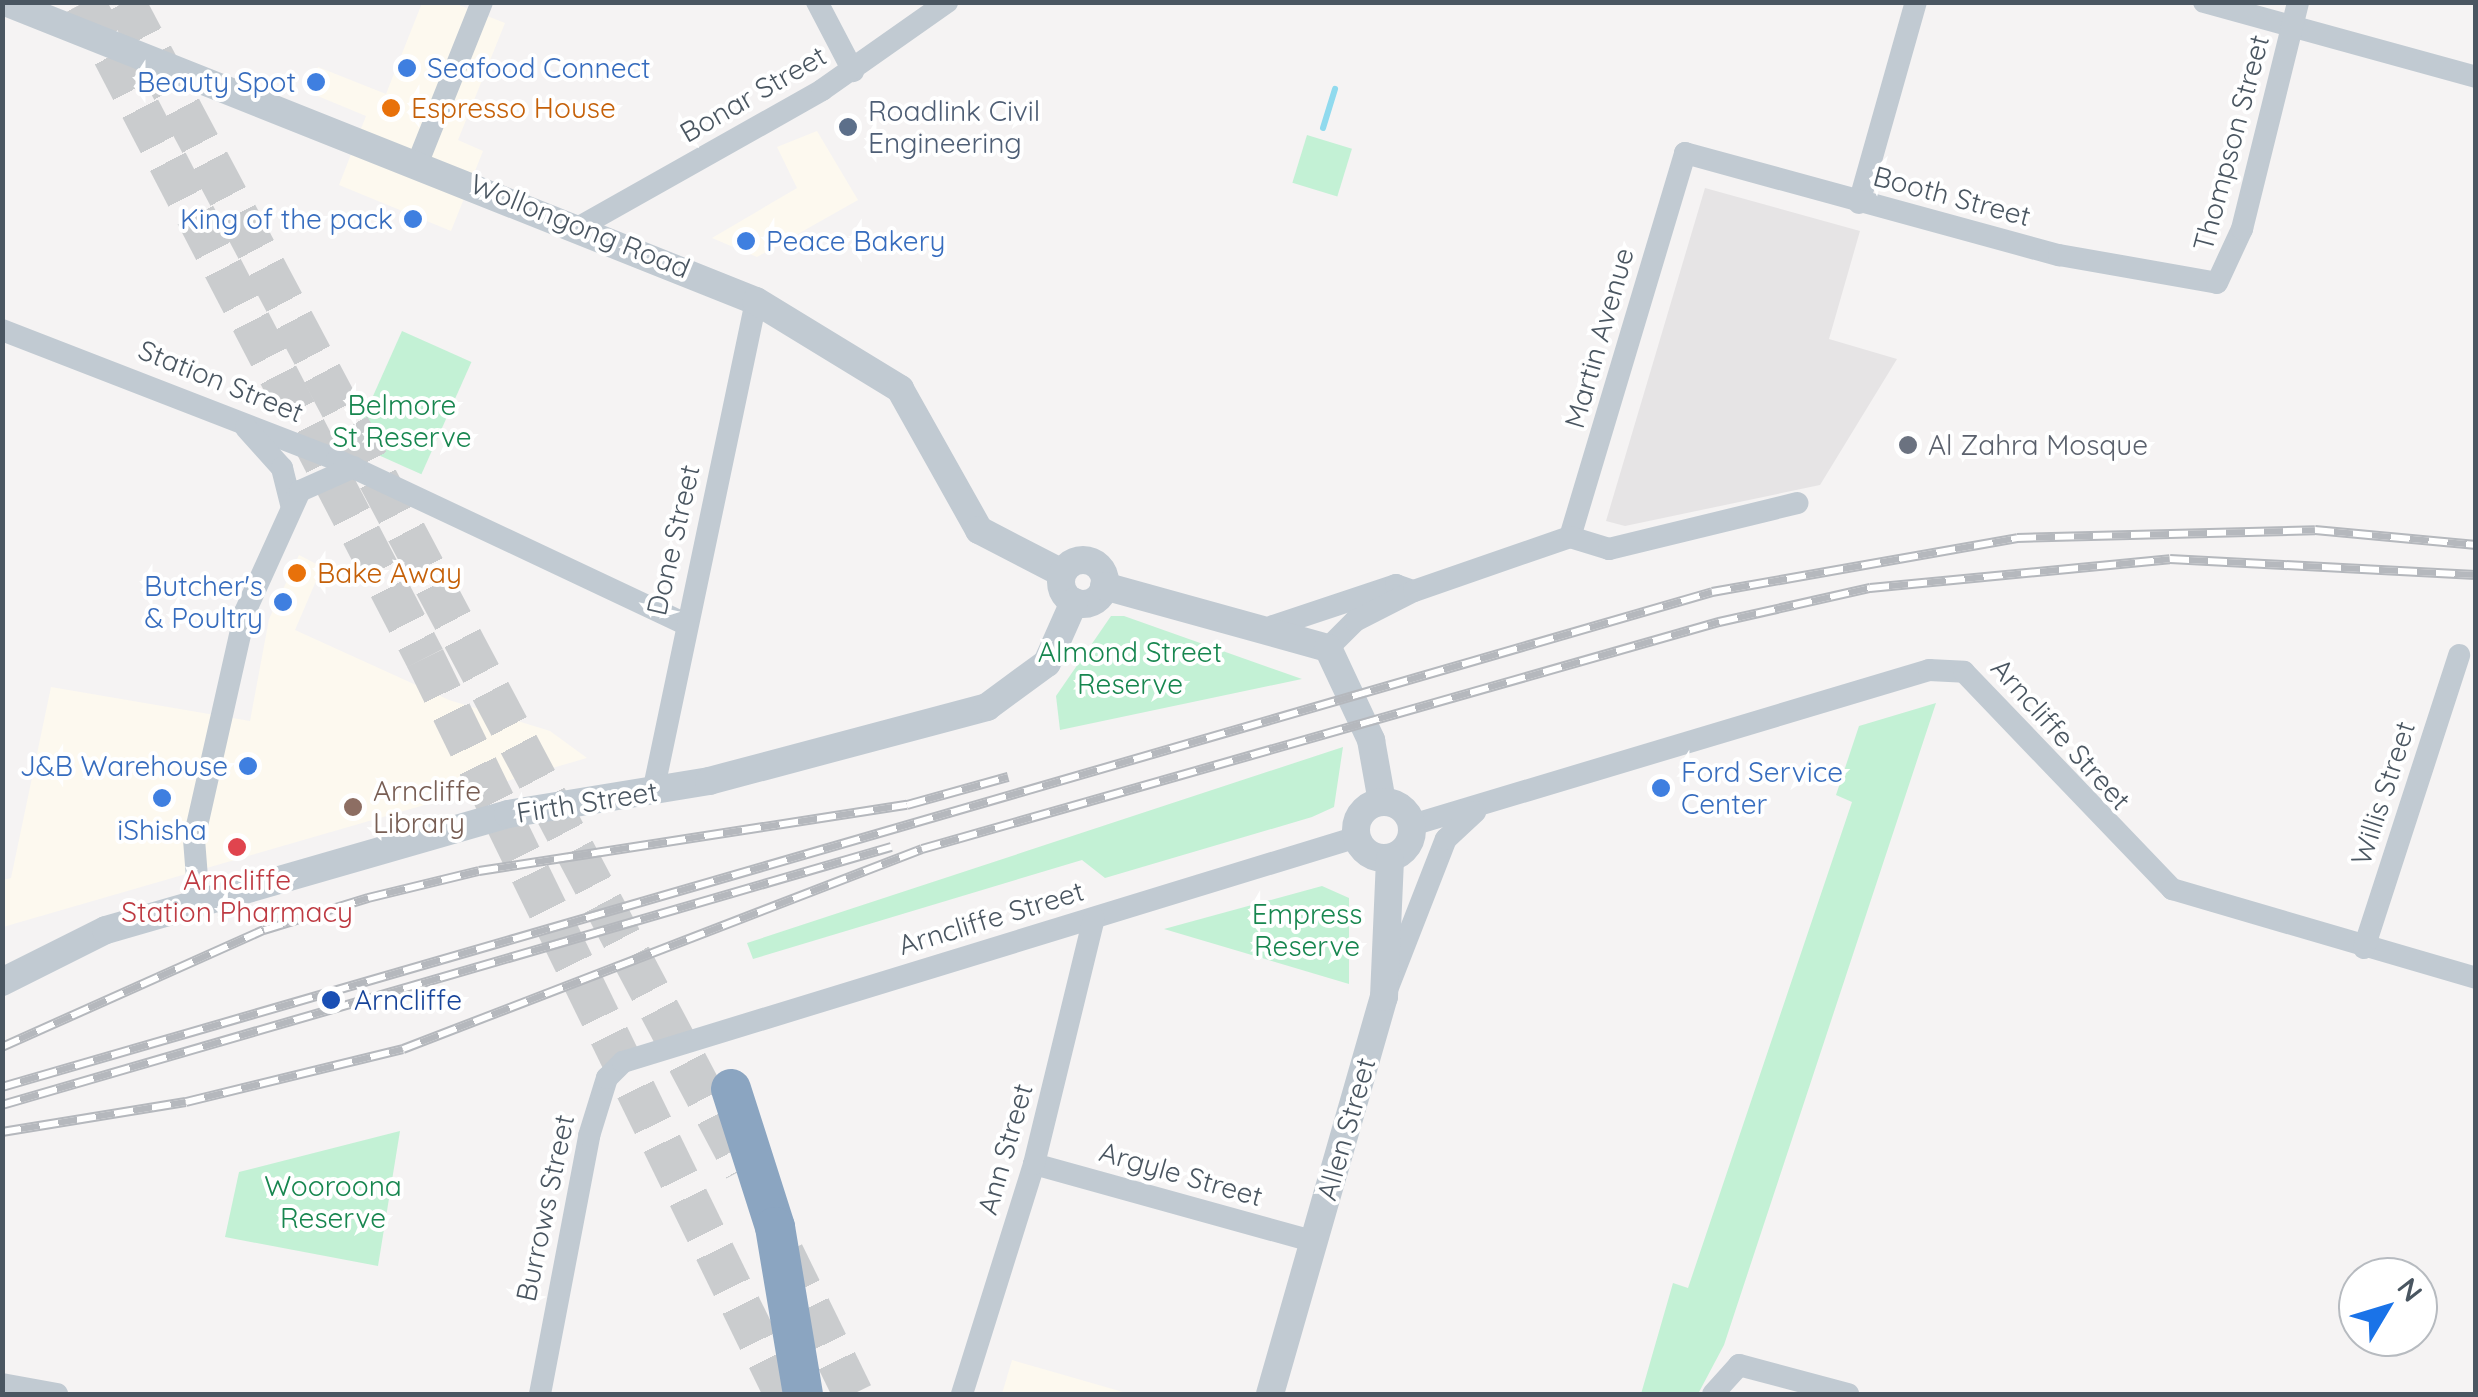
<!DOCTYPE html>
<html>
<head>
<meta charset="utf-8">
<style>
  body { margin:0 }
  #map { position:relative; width:2478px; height:1397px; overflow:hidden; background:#f5f3f3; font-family:Quicksand,sans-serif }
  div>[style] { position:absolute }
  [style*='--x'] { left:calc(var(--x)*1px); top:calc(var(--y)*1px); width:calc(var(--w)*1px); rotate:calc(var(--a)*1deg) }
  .commercial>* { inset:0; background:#fdf9ef }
  .education>* { inset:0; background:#e6e4e5 }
  .green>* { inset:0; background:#c3f1d5; transform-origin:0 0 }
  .stream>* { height:6px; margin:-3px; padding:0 3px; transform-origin:3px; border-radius:3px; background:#90daee }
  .motorway-tunnel>* { height:40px; margin-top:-20px; transform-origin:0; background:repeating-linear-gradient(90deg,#caccce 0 40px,transparent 0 60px) }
  .minor>* { height:22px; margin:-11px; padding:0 11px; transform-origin:11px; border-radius:11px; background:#c1cad2 }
  .tertiary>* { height:28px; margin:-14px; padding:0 14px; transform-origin:14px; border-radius:14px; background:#c1cad2 }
  .tertiary>.ring { margin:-14px; padding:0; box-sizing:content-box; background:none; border:28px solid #c1cad2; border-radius:50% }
  .motorway>* { height:40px; margin:-20px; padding:0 20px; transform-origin:20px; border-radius:20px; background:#8ba5c1 }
  .rail>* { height:10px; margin-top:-5px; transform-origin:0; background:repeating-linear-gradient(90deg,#fff 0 19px,#b5b8bd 0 38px); box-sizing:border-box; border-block:2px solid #b5b8bd }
  .dots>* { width:28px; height:28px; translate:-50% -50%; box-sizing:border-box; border:5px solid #fff; border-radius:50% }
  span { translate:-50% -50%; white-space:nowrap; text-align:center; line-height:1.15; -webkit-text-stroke:8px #fff; paint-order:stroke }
  .shop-label { font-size:28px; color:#366cbe }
  .left { translate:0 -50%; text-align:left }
  .right { translate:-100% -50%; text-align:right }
  .street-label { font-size:28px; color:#4a5661 }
  .food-label { font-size:28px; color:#c56008 }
  .service-label { font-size:28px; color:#4e5e75 }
  .park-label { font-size:28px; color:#17864f }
  .worship-label { font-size:28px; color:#5b616d }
  .education-label { font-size:28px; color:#785e54 }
  .health-label { font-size:28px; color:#be3a42 }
  .transit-label { font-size:28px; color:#164399 }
  .frame { position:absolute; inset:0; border:5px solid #4a5661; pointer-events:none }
  .north { position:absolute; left:2338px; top:1257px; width:100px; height:100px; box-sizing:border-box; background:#fff; border:2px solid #b7bbc0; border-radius:50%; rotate:52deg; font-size:28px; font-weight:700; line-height:40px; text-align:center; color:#4a5661 }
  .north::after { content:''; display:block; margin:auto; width:35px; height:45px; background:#1a73e8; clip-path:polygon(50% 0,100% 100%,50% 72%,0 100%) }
</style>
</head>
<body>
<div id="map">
  <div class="commercial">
    <i style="clip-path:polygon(422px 3px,454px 3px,505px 23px,458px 140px,483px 151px,451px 231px,339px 185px,366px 116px,308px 92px,318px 67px,386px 94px)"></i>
    <i style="clip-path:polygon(817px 131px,858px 200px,757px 257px,712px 238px,797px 188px,777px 147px)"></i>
    <i style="clip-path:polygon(299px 555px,322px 567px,295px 630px,449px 700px,550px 731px,587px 758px,3px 927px,3px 880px,11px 878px,51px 687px,250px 721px,269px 619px)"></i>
    <i style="clip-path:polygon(1012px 1360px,1130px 1394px,1002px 1394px)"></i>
  </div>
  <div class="education">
    <i style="clip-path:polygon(1705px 188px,1860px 231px,1829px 339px,1897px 359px,1820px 485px,1625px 526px,1606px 521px)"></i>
  </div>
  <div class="green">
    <i style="left:1307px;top:135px;width:47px;height:50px;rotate:17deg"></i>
    <i style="left:402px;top:331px;width:76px;height:123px;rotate:24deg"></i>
    <i style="clip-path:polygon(1111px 616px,1124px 616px,1302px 679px,1060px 730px,1056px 696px)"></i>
    <i style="clip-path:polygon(1936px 703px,1724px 1345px,1698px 1394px,1641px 1394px,1673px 1283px,1688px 1288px,1852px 802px,1836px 795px,1859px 726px)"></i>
    <i style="clip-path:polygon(1343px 747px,1334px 807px,1312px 817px,1105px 878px,1082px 860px,753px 959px,747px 943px)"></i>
    <i style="clip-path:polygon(1322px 886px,1349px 898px,1349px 984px,1164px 929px)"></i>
    <i style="clip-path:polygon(400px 1131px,378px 1266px,225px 1237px,239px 1172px)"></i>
  </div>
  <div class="stream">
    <i style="--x:1323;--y:128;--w:41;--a:-72.9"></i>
  </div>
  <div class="motorway-tunnel">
    <i style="--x:85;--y:2;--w:739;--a:62.6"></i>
    <i style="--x:425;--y:658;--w:819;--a:64"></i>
    <i style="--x:125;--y:2;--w:1321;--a:62.06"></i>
    <i style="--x:784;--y:1253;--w:157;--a:63.9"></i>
  </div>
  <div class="minor">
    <i style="--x:817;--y:2;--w:78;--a:62.4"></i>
    <i style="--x:2204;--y:2;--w:282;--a:15.4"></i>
    <i style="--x:418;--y:162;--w:172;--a:-68.2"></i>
    <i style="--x:1859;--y:203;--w:209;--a:-74.2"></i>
    <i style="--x:581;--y:226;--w:277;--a:-29.4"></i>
    <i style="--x:822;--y:90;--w:153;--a:-35.1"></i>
    <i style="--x:2;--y:330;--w:359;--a:21.2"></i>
    <i style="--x:337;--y:460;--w:385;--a:25.2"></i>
    <i style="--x:246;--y:428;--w:54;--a:48"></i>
    <i style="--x:282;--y:468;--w:38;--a:76"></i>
    <i style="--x:1570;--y:537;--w:401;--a:-73.3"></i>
    <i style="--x:1685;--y:153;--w:388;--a:15.3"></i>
    <i style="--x:2059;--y:255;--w:160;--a:10"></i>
    <i style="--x:2217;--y:283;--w:60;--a:-65.2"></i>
    <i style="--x:2242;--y:229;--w:234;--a:-76.1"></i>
    <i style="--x:1273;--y:626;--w:130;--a:-18.4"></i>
    <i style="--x:1396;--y:585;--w:15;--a:20"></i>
    <i style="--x:1328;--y:648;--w:38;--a:-45"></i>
    <i style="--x:1355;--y:621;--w:66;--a:-27"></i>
    <i style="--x:1414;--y:591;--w:165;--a:-19.1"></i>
    <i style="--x:1570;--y:537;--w:41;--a:17.1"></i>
    <i style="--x:1609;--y:549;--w:194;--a:-13.7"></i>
    <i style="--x:653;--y:792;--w:502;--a:-78.15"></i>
    <i style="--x:1412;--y:825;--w:540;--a:-16.69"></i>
    <i style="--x:1929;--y:670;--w:35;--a:3"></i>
    <i style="--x:1964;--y:672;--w:301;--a:46.2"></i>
    <i style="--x:2172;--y:889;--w:317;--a:16.3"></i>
    <i style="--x:199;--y:903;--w:64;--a:-94.5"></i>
    <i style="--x:194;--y:839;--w:233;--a:-77.3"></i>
    <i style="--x:245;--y:612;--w:133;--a:-65.6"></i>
    <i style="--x:300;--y:491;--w:59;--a:-24"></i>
    <i style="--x:2364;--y:948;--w:308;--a:-72"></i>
    <i style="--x:1387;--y:990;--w:162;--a:-68.7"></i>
    <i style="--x:1446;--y:839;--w:40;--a:-43"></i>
    <i style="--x:1034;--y:1164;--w:288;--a:15.5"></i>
    <i style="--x:2;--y:1384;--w:56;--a:10.3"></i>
    <i style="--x:540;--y:1394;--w:263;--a:-79.2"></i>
    <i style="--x:589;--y:1136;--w:61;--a:-72.8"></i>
    <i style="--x:607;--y:1078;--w:23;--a:-45"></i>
    <i style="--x:623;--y:1062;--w:768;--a:-17.04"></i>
    <i style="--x:962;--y:1394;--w:241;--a:-72.6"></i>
    <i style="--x:1034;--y:1164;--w:253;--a:-76.3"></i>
    <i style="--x:1713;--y:1394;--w:39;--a:-48"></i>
    <i style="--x:1739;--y:1365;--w:113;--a:14.9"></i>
  </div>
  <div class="tertiary">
    <i style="--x:5;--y:2;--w:808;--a:21.71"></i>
    <i style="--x:756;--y:301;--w:169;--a:31.4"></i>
    <i style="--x:900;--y:389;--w:162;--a:60.7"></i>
    <i style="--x:979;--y:530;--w:93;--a:27.4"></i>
    <i class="ring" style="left:1061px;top:560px;width:16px;height:16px"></i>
    <i style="--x:1104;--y:586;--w:232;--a:15.5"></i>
    <i style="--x:1328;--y:648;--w:102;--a:64.9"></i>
    <i style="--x:1371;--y:740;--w:63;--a:79.9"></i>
    <i class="ring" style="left:1356px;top:802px;width:28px;height:28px"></i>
    <i style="--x:2;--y:982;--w:116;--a:-26.6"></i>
    <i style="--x:106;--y:930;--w:418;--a:-16.1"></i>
    <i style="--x:508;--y:814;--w:204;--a:-9.3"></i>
    <i style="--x:709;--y:781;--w:288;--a:-14.9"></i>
    <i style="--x:987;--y:707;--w:74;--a:-36.3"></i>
    <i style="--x:1047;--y:663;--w:67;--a:-66.1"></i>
    <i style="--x:1270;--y:1394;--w:413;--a:-74"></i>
    <i style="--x:1384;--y:997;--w:138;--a:-87.5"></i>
  </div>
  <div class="motorway">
    <i style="--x:731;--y:1089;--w:145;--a:72.3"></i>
    <i style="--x:775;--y:1227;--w:169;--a:80.5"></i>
  </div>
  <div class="rail">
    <i style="--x:2;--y:1047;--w:287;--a:-24.1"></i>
    <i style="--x:264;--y:930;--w:109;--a:-17.1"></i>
    <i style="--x:368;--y:898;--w:114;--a:-13.7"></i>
    <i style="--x:479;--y:871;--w:433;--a:-8.8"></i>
    <i style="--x:907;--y:805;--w:105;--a:-15.5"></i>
    <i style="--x:2;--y:1087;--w:1780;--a:-16.14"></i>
    <i style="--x:1712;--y:592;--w:310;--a:-10"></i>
    <i style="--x:2017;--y:538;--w:298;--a:-1.5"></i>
    <i style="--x:2315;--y:530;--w:162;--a:5.3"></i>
    <i style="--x:2;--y:1105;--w:926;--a:-16.18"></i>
    <i style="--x:2;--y:1132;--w:186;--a:-9.3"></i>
    <i style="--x:186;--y:1102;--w:223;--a:-13.7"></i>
    <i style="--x:403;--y:1049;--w:556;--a:-21.07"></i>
    <i style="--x:922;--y:849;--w:829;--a:-15.9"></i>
    <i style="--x:1719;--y:622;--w:155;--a:-12.7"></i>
    <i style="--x:1870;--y:588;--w:301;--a:-5.5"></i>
    <i style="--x:2170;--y:559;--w:306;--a:3"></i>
  </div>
  <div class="dots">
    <i style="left:407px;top:68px;background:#3f7fe0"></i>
    <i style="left:316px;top:82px;background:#3f7fe0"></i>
    <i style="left:391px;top:108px;background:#e8710a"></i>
    <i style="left:848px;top:127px;background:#5c6f8a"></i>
    <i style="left:413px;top:219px;background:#3f7fe0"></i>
    <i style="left:746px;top:241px;background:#3f7fe0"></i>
    <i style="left:1908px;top:445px;background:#6b7280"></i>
    <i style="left:297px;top:573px;background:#e8710a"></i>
    <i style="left:283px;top:602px;background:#3f7fe0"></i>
    <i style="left:248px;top:766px;background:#3f7fe0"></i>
    <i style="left:1661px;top:788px;background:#3f7fe0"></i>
    <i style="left:162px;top:798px;background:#3f7fe0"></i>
    <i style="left:353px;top:807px;background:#8d6e63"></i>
    <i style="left:237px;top:847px;background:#e0444e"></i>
    <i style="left:331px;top:1000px;background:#1a4fb4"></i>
  </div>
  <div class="shop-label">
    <span class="left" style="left:427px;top:68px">Seafood Connect</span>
    <span class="right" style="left:296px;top:82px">Beauty Spot</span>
    <span class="right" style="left:393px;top:219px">King of the pack</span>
    <span class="left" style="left:766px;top:241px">Peace Bakery</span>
    <span class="right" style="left:263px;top:602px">Butcher's<br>&amp; Poultry</span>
    <span class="right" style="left:228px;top:766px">J&amp;B Warehouse</span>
    <span class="left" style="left:1681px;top:788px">Ford Service<br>Center</span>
    <span style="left:162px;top:830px">iShisha</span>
  </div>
  <div class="street-label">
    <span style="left:753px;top:94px;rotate:-30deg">Bonar Street</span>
    <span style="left:2231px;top:143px;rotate:-75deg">Thompson Street</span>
    <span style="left:1952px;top:196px;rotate:15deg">Booth Street</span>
    <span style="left:580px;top:226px;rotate:22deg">Wollongong Road</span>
    <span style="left:1599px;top:338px;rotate:-74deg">Martin Avenue</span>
    <span style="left:221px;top:381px;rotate:22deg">Station Street</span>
    <span style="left:673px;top:540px;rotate:-77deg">Done Street</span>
    <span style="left:2061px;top:734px;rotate:48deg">Arncliffe Street</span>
    <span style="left:2383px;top:793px;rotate:-72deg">Willis Street</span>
    <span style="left:587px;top:802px;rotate:-9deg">Firth Street</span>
    <span style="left:991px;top:918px;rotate:-17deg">Arncliffe Street</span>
    <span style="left:1346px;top:1129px;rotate:-74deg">Allen Street</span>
    <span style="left:1005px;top:1149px;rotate:-74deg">Ann Street</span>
    <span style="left:1181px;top:1174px;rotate:16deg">Argyle Street</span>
    <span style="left:545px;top:1208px;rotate:-78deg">Burrows Street</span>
  </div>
  <div class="food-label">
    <span class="left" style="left:411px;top:108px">Espresso House</span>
    <span class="left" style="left:317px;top:573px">Bake Away</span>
  </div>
  <div class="service-label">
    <span class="left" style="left:868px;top:127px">Roadlink Civil<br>Engineering</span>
  </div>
  <div class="park-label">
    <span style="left:402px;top:421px">Belmore<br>St Reserve</span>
    <span style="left:1130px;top:668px">Almond Street<br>Reserve</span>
    <span style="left:1307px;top:930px">Empress<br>Reserve</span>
    <span style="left:333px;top:1202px">Wooroona<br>Reserve</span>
  </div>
  <div class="worship-label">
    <span class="left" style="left:1928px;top:445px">Al Zahra Mosque</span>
  </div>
  <div class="education-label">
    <span class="left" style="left:373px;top:807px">Arncliffe<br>Library</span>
  </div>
  <div class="health-label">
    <span style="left:237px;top:896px">Arncliffe<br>Station Pharmacy</span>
  </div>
  <div class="transit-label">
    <span class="left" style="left:354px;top:1000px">Arncliffe</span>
  </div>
  <div class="frame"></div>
  <div class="north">N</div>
</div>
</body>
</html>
